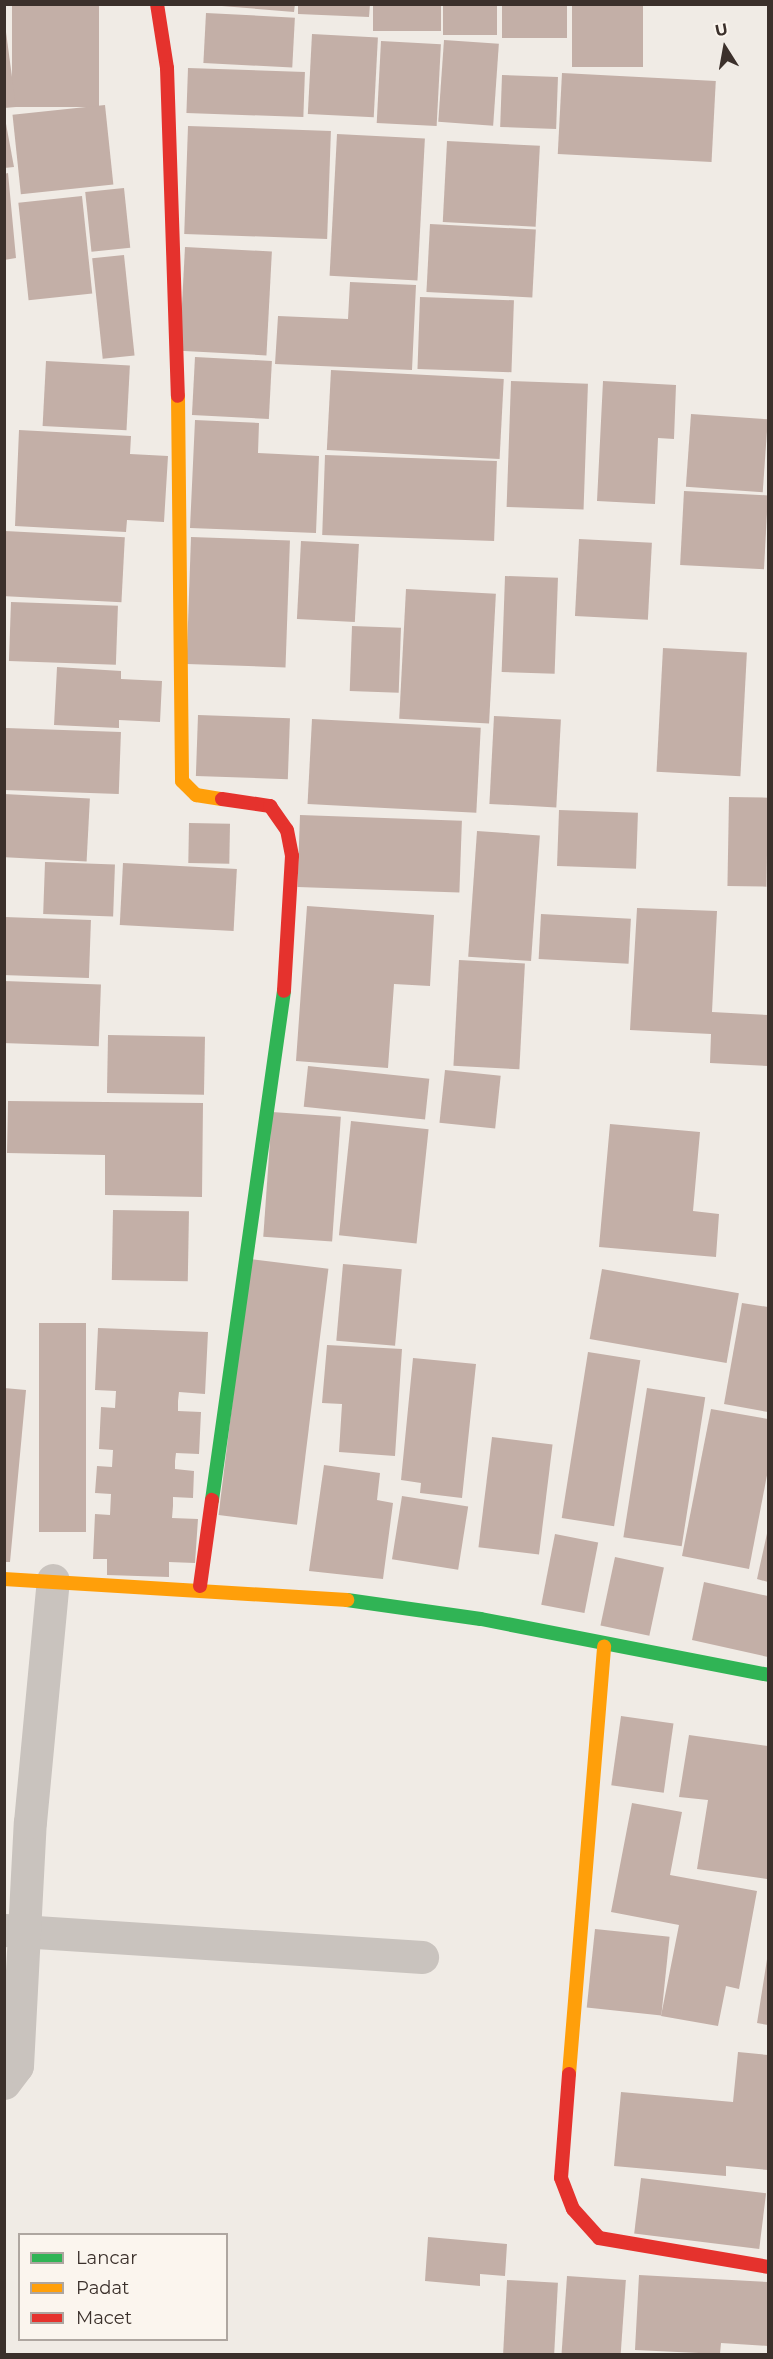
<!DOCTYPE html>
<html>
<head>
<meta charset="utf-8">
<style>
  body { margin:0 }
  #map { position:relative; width:773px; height:2359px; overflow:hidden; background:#f0ebe5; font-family:Montserrat,sans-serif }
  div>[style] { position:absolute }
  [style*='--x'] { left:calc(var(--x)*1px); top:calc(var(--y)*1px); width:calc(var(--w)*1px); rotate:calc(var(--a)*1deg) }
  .building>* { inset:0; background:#c3afa7; transform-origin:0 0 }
  .street>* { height:33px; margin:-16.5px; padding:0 16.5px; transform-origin:16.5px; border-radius:16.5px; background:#c9c3be }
  .fast>* { height:14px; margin:-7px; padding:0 7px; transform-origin:7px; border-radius:7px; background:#30b455 }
  .slow>* { height:14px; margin:-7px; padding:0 7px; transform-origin:7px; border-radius:7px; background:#ff9f0a }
  .jam>* { height:14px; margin:-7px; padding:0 7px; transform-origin:7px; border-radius:7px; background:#e5322d }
  span { translate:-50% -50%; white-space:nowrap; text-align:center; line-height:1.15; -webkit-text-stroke:4.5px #fbf5ee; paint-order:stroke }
  .frame { position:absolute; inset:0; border:6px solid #3b302b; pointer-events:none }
  .legend { position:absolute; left:18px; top:2233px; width:210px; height:108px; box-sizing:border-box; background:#fbf5ee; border:2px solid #aea6a0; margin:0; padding:8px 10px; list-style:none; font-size:18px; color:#3b302b }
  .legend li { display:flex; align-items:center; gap:12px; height:30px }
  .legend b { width:30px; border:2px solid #aea6a0 }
  .north { position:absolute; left:695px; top:18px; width:60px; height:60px; -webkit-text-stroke:4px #fbf5ee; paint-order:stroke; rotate:349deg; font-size:16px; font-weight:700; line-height:24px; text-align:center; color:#3b302b }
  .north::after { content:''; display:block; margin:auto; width:21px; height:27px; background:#3b302b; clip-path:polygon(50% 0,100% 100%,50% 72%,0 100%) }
</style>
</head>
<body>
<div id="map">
  <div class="building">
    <i style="left:12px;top:4px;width:87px;height:103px"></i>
    <i style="clip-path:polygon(197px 4px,295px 4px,294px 12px)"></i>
    <i style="clip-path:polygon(298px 4px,370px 4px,369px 17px,298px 14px)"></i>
    <i style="left:373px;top:4px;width:68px;height:27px"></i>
    <i style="left:443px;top:4px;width:54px;height:31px"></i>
    <i style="left:502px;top:4px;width:65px;height:34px"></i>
    <i style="left:572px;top:4px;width:71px;height:63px"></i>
    <i style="left:206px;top:13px;width:89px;height:50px;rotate:3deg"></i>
    <i style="clip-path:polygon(4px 17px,16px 107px,4px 108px)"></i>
    <i style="left:312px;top:34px;width:66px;height:80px;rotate:3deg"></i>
    <i style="left:444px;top:40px;width:55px;height:82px;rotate:4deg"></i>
    <i style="left:381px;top:41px;width:60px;height:82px;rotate:3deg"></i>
    <i style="left:188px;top:68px;width:117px;height:45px;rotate:2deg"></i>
    <i style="left:562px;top:73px;width:154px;height:81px;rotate:3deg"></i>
    <i style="left:502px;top:75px;width:56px;height:52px;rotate:2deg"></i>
    <i style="left:105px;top:105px;width:80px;height:93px;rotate:84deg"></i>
    <i style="clip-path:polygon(4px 113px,14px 167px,4px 168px)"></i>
    <i style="left:188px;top:126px;width:143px;height:108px;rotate:2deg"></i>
    <i style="left:337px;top:134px;width:88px;height:142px;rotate:3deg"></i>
    <i style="left:447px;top:141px;width:93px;height:81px;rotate:3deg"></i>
    <i style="clip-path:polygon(8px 173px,16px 258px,4px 260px,4px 174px)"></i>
    <i style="left:124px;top:188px;width:60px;height:39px;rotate:84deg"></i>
    <i style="left:82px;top:196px;width:98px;height:64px;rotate:84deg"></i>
    <i style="left:430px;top:224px;width:106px;height:68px;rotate:3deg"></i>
    <i style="left:185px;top:247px;width:87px;height:104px;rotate:3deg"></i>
    <i style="left:124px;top:255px;width:101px;height:32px;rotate:84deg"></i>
    <i style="clip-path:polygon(350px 282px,416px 285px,412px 370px,275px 364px,278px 316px,348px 319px)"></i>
    <i style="left:420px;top:297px;width:94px;height:72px;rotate:2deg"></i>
    <i style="left:195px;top:357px;width:77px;height:58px;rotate:3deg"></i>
    <i style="left:46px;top:361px;width:84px;height:65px;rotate:3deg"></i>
    <i style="left:331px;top:370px;width:173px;height:80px;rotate:3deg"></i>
    <i style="left:511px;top:381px;width:77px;height:126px;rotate:2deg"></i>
    <i style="clip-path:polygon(603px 381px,676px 385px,674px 439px,658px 438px,655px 504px,597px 501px)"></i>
    <i style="left:691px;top:414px;width:77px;height:73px;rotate:4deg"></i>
    <i style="clip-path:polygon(195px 420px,259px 423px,258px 453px,319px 456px,316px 533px,190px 528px)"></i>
    <i style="clip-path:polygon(19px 430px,131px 436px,130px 454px,168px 456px,164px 522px,127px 520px,126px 532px,15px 526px)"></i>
    <i style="left:325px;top:455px;width:172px;height:80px;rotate:2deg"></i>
    <i style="left:684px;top:491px;width:84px;height:74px;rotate:3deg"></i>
    <i style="left:5px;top:531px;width:120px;height:65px;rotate:3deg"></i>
    <i style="left:191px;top:537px;width:99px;height:127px;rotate:2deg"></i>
    <i style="left:579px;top:539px;width:73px;height:77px;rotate:3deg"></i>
    <i style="left:301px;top:541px;width:58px;height:78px;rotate:3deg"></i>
    <i style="left:505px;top:576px;width:53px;height:96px;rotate:2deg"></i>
    <i style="left:406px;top:589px;width:90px;height:130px;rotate:3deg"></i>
    <i style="left:11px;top:602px;width:107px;height:59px;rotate:2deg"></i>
    <i style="left:352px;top:626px;width:49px;height:65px;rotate:2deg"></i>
    <i style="left:663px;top:648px;width:84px;height:124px;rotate:3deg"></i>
    <i style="clip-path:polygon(57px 667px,121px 671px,121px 679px,162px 681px,160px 722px,119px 720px,119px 728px,54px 725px)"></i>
    <i style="left:198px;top:715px;width:92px;height:61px;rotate:2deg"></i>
    <i style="left:494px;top:716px;width:67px;height:88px;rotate:3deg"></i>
    <i style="left:312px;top:719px;width:169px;height:85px;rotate:3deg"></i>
    <i style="left:6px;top:728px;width:115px;height:62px;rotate:2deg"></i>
    <i style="left:4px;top:794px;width:86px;height:63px;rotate:3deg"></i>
    <i style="left:729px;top:797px;width:39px;height:89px;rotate:1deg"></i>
    <i style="left:559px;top:810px;width:79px;height:56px;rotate:2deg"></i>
    <i style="left:300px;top:815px;width:162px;height:72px;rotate:2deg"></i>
    <i style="left:189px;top:823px;width:41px;height:40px;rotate:1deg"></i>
    <i style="left:477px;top:831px;width:63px;height:126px;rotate:4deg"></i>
    <i style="left:45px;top:862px;width:70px;height:52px;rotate:2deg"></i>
    <i style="left:123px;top:863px;width:114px;height:62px;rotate:3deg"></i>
    <i style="clip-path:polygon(307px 906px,434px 915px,430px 986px,394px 984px,388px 1068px,296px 1061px)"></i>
    <i style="clip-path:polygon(637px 908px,717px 911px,712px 1012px,768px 1015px,768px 1066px,710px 1063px,711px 1034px,630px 1030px)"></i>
    <i style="left:541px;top:914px;width:90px;height:45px;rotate:3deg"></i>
    <i style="left:4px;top:917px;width:87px;height:58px;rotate:2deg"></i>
    <i style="left:459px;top:960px;width:66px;height:106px;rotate:3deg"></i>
    <i style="left:4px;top:981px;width:97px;height:62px;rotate:2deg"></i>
    <i style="left:108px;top:1035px;width:97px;height:58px;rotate:1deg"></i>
    <i style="left:308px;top:1066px;width:122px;height:41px;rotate:6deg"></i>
    <i style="left:445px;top:1070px;width:56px;height:53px;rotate:6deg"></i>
    <i style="clip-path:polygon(8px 1101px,203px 1103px,202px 1197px,105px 1195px,105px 1155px,7px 1153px)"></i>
    <i style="left:272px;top:1112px;width:69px;height:125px;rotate:4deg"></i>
    <i style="left:351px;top:1121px;width:78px;height:115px;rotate:6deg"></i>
    <i style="clip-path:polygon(610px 1124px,700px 1132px,693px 1211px,719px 1214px,716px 1257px,599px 1247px)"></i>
    <i style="left:113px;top:1210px;width:76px;height:70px;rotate:1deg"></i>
    <i style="left:250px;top:1259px;width:79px;height:258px;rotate:7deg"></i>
    <i style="left:343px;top:1264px;width:59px;height:77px;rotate:5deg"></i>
    <i style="left:602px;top:1269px;width:139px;height:71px;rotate:10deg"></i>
    <i style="clip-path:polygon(742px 1303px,768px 1307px,768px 1412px,724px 1404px)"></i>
    <i style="left:39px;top:1323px;width:47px;height:209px"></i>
    <i style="clip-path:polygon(98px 1328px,208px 1332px,205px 1394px,179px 1392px,178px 1401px,178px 1411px,201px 1412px,199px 1454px,176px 1453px,175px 1461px,175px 1469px,194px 1471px,193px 1498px,173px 1497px,173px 1506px,172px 1518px,198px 1519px,195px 1563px,169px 1562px,169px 1577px,107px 1575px,107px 1559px,93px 1559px,95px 1514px,110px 1515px,111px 1494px,95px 1493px,97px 1466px,112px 1467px,113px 1450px,99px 1449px,101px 1407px,115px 1408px,116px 1391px,95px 1390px)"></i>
    <i style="clip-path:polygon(327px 1345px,402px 1349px,395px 1456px,339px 1452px,342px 1404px,322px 1403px)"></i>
    <i style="left:588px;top:1352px;width:53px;height:168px;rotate:9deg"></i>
    <i style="clip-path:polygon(413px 1358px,476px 1364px,462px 1498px,420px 1493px,421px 1483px,401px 1480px)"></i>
    <i style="clip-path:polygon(4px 1388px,26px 1390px,10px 1562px,4px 1562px)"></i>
    <i style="left:647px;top:1388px;width:59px;height:151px;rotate:9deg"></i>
    <i style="clip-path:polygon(711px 1409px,768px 1419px,768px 1470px,749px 1569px,682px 1556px)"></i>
    <i style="left:492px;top:1437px;width:61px;height:111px;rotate:7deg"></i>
    <i style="clip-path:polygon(324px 1465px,380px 1473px,377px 1500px,393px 1503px,383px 1579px,309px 1571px)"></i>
    <i style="left:402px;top:1496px;width:67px;height:64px;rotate:9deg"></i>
    <i style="clip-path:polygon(768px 1529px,768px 1582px,757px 1579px)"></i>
    <i style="left:555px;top:1534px;width:44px;height:72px;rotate:11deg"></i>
    <i style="left:615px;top:1557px;width:50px;height:70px;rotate:12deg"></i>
    <i style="clip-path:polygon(704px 1582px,768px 1596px,768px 1657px,692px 1640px)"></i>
    <i style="left:621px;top:1716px;width:53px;height:70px;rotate:8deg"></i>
    <i style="clip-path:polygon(689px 1735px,768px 1746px,767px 1879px,697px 1869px,708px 1800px,679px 1797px)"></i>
    <i style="clip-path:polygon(632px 1803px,682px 1812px,670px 1875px,757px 1891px,739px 1989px,726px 1986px,718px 2026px,661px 2016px,679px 1925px,611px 1912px)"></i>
    <i style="left:595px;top:1929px;width:75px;height:79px;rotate:6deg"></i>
    <i style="clip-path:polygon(768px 1953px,768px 2025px,757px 2023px)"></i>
    <i style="clip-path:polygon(738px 2052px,768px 2055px,768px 2170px,726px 2166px,726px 2176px,614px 2166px,621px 2092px,733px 2102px)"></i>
    <i style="left:641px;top:2178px;width:126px;height:56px;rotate:7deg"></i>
    <i style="clip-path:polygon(428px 2237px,507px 2244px,505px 2276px,480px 2274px,480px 2286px,425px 2281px)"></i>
    <i style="clip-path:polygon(639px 2275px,768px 2282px,768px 2346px,721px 2343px,720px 2354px,635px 2350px)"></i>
    <i style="left:567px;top:2276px;width:59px;height:78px;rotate:4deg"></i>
    <i style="left:507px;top:2280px;width:51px;height:74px;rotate:3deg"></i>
  </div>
  <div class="street">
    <i style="--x:5;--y:1930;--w:418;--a:3.7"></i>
    <i style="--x:4;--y:2083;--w:21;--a:-53"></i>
    <i style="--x:17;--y:2066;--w:244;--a:-87"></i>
    <i style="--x:30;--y:1822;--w:243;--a:-84.6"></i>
  </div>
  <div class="fast">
    <i style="--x:212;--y:1500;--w:514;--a:-81.95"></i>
    <i style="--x:347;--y:1600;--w:135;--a:8.1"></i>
    <i style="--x:481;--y:1619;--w:292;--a:11"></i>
  </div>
  <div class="slow">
    <i style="--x:178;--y:396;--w:385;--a:89.4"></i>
    <i style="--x:182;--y:781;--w:20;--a:45"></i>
    <i style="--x:196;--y:795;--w:26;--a:9"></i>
    <i style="--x:4;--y:1579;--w:344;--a:3.5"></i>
    <i style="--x:569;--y:2074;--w:429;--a:-85.3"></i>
  </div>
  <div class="jam">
    <i style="--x:157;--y:4;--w:65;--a:81.1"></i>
    <i style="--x:167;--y:68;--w:328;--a:88.1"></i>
    <i style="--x:222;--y:799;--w:49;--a:8.3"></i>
    <i style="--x:270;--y:806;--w:29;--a:55"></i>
    <i style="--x:287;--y:830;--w:26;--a:79"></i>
    <i style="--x:292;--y:856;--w:135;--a:93.4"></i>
    <i style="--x:200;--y:1586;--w:87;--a:-82.1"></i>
    <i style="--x:569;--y:2074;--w:104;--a:94.4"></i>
    <i style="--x:561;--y:2178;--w:33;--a:69"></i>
    <i style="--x:573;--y:2209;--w:39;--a:48"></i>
    <i style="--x:599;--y:2238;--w:171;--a:9.7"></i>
  </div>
  <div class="frame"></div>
  <ul class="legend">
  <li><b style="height:8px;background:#30b455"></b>Lancar</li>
  <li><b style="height:8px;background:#ff9f0a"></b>Padat</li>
  <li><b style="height:8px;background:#e5322d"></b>Macet</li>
  </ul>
  <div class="north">U</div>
</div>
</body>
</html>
